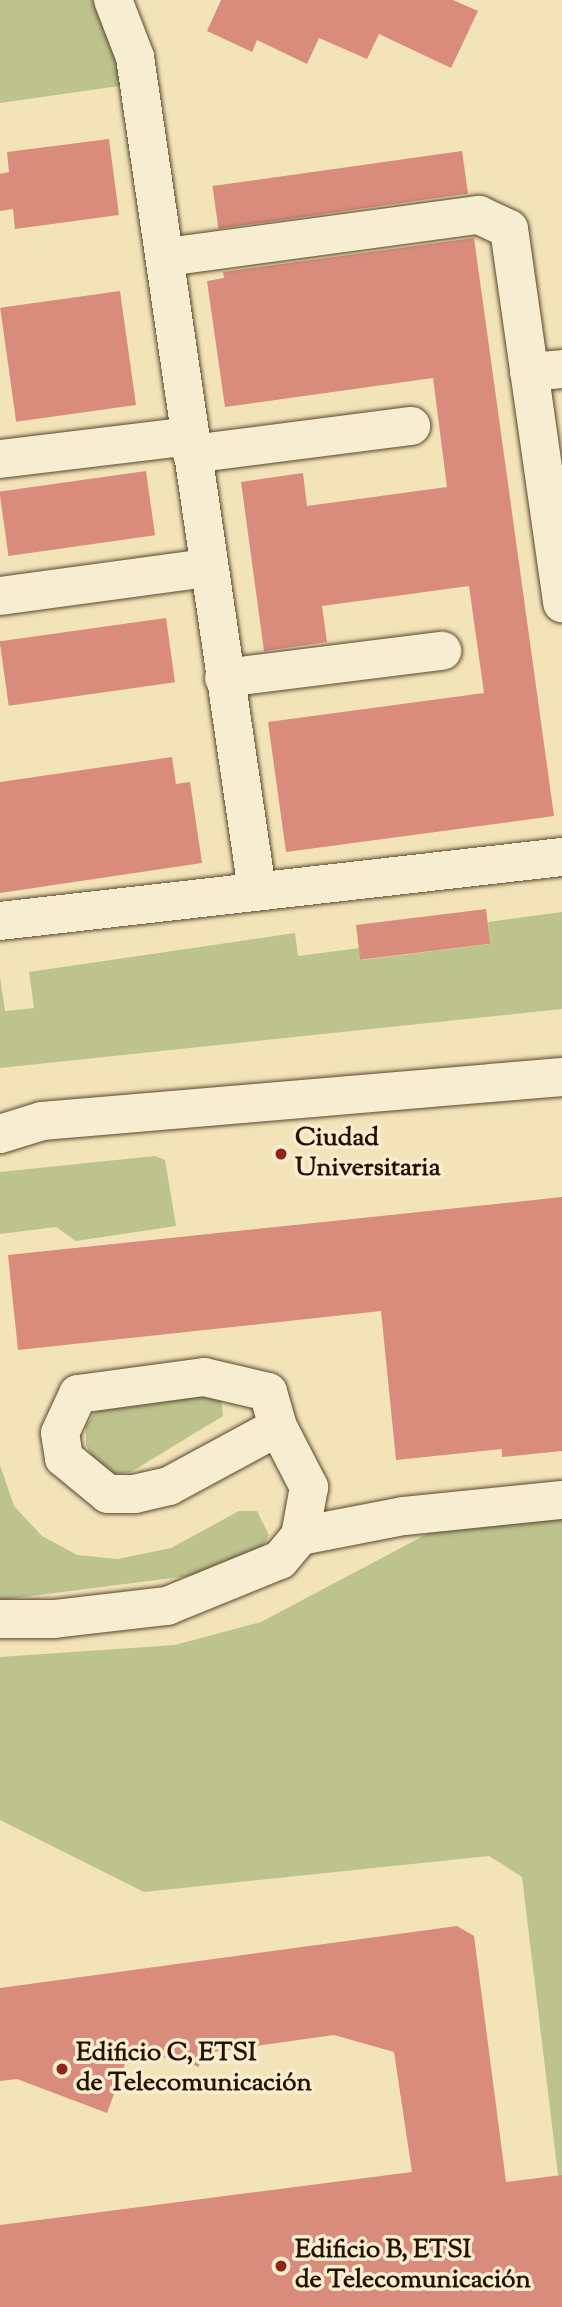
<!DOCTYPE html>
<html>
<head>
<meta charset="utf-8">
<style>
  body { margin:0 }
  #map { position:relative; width:562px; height:2307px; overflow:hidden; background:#f2e4b8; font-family:"Sorts Mill Goudy",serif }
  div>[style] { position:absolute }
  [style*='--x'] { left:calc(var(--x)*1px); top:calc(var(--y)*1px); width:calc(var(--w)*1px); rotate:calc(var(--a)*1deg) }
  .green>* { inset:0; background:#bdc38d }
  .building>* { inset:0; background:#d98c7c; transform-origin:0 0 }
  .roads { filter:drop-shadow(0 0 2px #5a462e) drop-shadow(0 0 2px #5a462e) }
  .minor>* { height:38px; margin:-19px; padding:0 19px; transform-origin:19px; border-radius:19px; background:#f7edd1 }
  .dots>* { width:19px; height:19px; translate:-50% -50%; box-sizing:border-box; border:4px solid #f7edd1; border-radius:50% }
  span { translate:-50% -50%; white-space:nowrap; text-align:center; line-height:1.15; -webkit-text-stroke:7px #f7edd1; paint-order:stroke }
  .poi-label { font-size:26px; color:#281100; font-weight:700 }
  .left { translate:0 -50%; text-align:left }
</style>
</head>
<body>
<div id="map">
  <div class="green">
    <i style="clip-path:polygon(0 0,93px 0,126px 85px,0 103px)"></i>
    <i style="clip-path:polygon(562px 912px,562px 1009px,0 1068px,0 977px,5px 1011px,34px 1008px,29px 972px,295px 933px,298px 956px,360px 948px,362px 960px,490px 944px,488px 922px)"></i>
    <i style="clip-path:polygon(155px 1156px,165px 1160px,176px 1226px,76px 1241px,56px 1227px,0 1234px,0 1172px)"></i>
    <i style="clip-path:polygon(211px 1394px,221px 1397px,223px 1416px,131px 1472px,113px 1474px,95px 1462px,86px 1445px,86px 1426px,96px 1411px)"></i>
    <i style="clip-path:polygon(0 1465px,14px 1506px,42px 1536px,77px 1555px,118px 1559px,171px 1548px,239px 1511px,257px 1511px,269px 1535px,261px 1551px,211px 1573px,0 1600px)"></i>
    <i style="clip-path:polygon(562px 1518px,562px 2175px,558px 2175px,522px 1877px,489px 1856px,144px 1892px,0 1820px,0 1657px,175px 1645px,261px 1622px,429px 1533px)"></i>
  </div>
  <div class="building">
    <i style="clip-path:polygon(221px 0,453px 0,478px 11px,451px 68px,379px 34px,367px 59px,319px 38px,307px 64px,257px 40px,252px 52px,207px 31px)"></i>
    <i style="clip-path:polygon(109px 139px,119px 215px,15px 229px,13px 209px,0 211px,0 174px,9px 172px,7px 152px)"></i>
    <i style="left:462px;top:151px;width:43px;height:252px;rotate:82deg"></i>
    <i style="clip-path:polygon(474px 238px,554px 816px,286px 852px,268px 722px,484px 693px,469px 586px,322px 606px,327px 642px,264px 651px,241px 482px,303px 473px,307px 506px,447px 487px,433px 378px,225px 407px,207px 281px,224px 278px,223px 272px)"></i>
    <i style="left:120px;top:291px;width:115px;height:121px;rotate:82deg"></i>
    <i style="left:146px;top:471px;width:65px;height:148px;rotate:82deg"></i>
    <i style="left:166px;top:618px;width:65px;height:168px;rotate:82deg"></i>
    <i style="clip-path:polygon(172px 757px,176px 784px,190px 782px,202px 863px,0 893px,0 782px)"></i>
    <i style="left:486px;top:909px;width:35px;height:131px;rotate:83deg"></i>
    <i style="clip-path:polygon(562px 1197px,562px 1451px,502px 1457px,502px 1449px,396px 1460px,381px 1311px,18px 1350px,8px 1255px)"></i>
    <i style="clip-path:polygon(457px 1926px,474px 1936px,506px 2182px,562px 2175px,562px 2307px,0 2307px,0 2225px,412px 2172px,394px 2052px,334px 2035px,206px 2053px,198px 2067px,178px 2056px,125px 2064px,107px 2113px,17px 2079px,0 2081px,0 1988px)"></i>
  </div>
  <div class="roads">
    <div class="minor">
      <i style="--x:113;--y:0;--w:61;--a:68.9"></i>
      <i style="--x:135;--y:57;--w:842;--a:81.67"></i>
      <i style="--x:167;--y:257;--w:315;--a:-7.7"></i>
      <i style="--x:479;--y:215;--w:33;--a:25"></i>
      <i style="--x:509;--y:229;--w:378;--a:81.9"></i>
      <i style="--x:529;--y:372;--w:33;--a:-5"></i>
      <i style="--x:192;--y:454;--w:221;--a:-7.3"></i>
      <i style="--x:0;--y:459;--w:191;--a:-6.9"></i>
      <i style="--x:0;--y:596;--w:209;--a:-7.7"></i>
      <i style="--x:224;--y:678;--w:220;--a:-7.1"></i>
      <i style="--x:0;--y:921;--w:566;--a:-6.5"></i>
      <i style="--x:0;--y:1134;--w:44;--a:-17.2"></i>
      <i style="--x:42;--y:1121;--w:522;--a:-4.84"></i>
      <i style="--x:204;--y:1377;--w:66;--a:13.2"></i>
      <i style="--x:268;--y:1392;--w:36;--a:74"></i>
      <i style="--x:278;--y:1427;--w:124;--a:151.6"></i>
      <i style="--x:169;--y:1486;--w:35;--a:167"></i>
      <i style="--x:135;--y:1494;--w:27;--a:180"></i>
      <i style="--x:108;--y:1494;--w:57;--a:-140.7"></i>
      <i style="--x:64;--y:1458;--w:25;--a:-99"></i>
      <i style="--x:60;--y:1433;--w:43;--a:-65.2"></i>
      <i style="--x:78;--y:1394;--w:127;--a:-7.7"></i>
      <i style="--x:278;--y:1427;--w:68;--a:62.7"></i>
      <i style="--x:309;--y:1487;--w:50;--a:100.4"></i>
      <i style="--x:0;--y:1619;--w:54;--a:0"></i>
      <i style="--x:54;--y:1619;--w:114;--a:-6.6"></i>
      <i style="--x:167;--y:1606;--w:122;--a:-22.2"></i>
      <i style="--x:280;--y:1560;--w:31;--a:-50"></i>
      <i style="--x:300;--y:1536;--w:106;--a:-10.9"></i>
      <i style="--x:404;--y:1516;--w:159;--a:-5.8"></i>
    </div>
  </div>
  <div class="dots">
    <i style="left:281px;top:1154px;background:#8f2418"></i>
    <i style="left:62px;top:2069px;background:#8f2418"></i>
    <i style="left:281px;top:2266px;background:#8f2418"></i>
  </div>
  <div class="poi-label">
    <span class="left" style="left:295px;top:1154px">Ciudad<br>Universitaria</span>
    <span class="left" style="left:76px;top:2069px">Edificio C, ETSI<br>de Telecomunicación</span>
    <span class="left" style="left:295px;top:2266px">Edificio B, ETSI<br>de Telecomunicación</span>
  </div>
</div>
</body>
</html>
